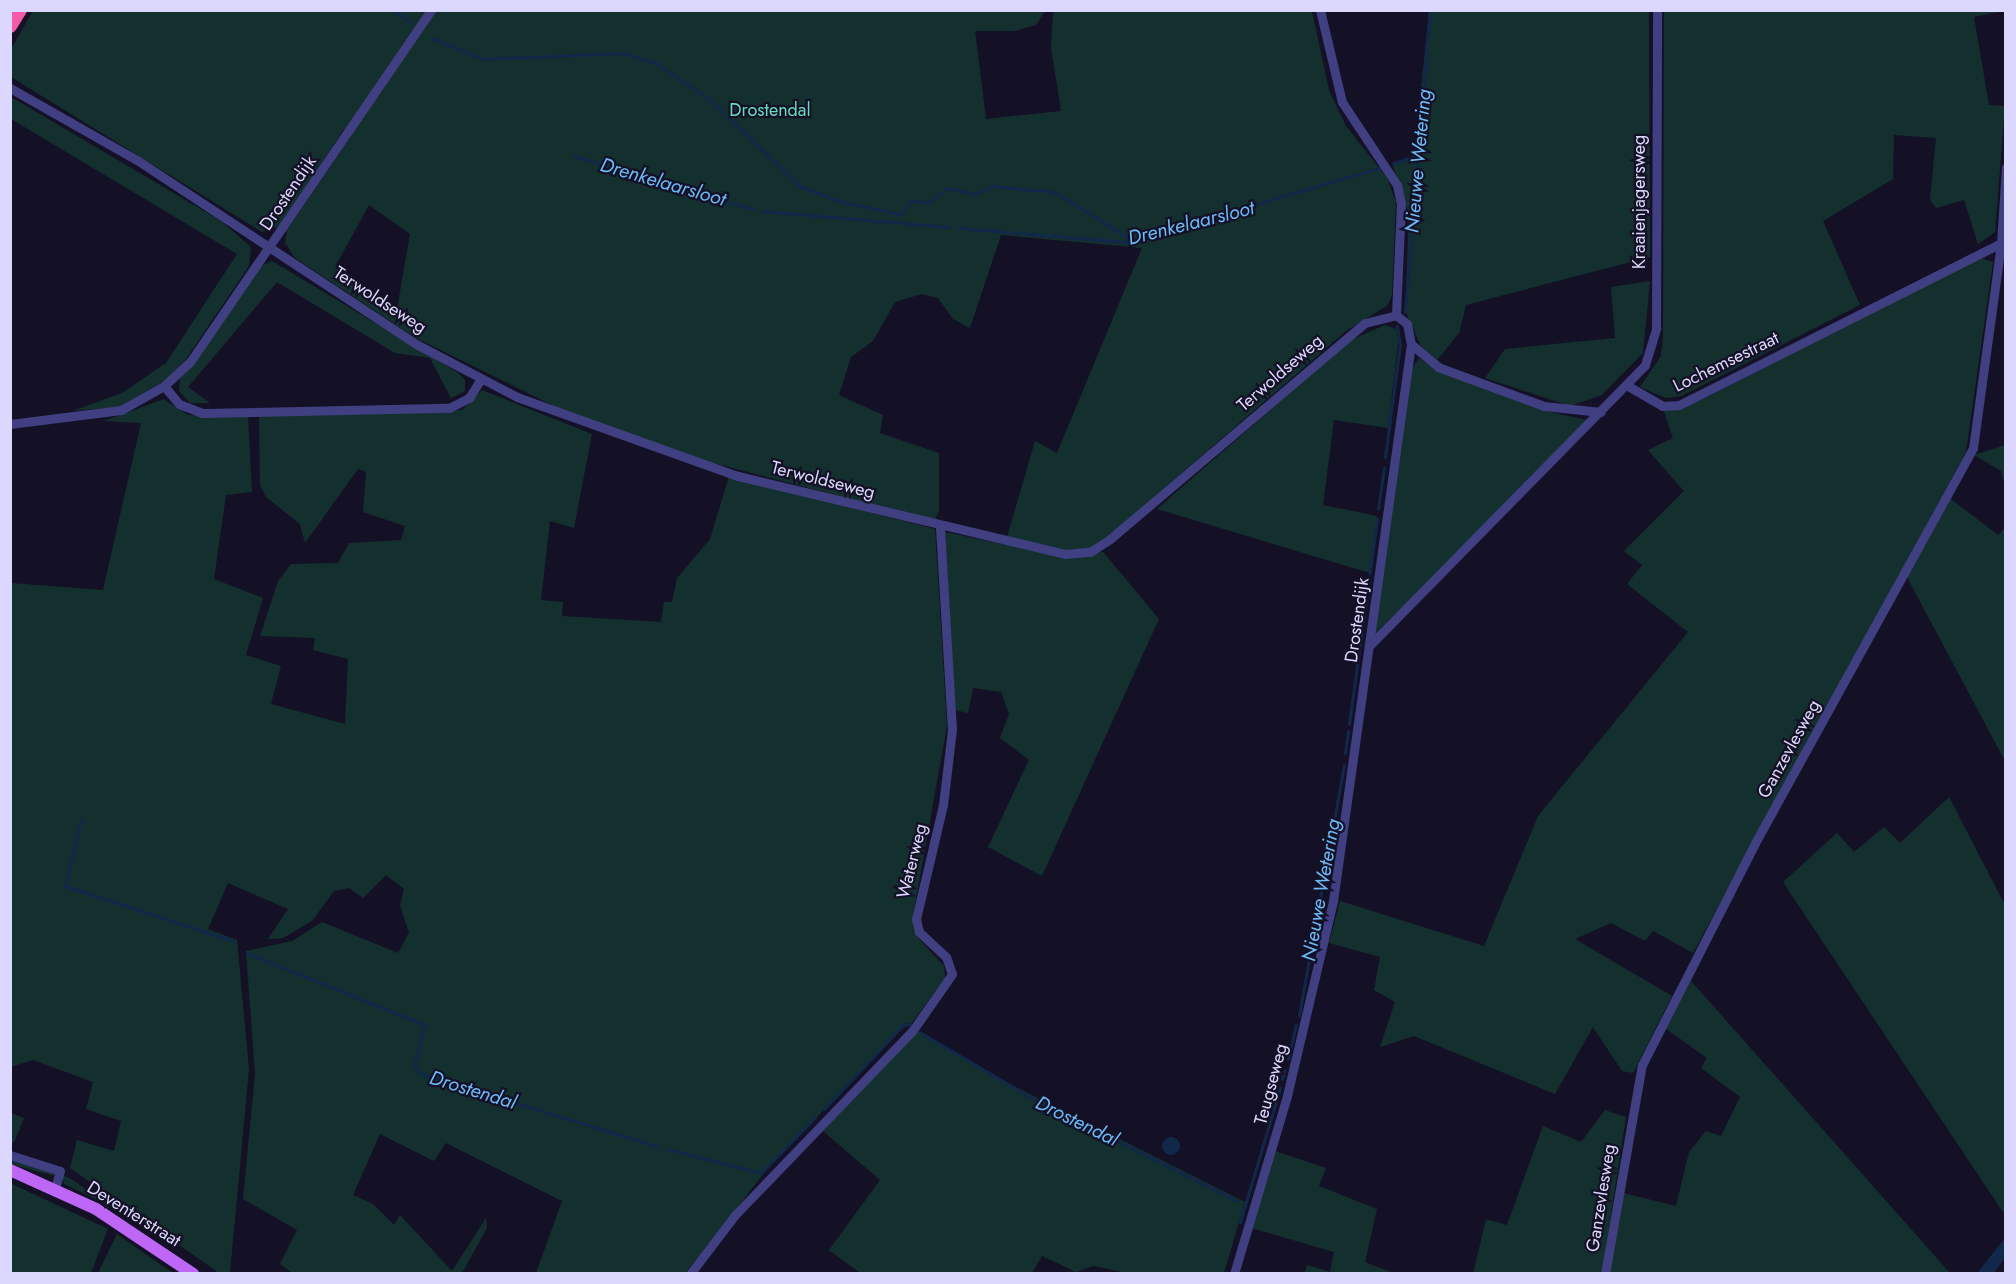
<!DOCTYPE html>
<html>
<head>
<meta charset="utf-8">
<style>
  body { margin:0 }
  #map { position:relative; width:2016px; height:1284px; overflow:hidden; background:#141126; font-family:Jost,sans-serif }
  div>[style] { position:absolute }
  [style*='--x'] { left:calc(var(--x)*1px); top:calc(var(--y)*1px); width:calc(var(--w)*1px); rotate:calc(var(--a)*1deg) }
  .green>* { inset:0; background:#14302e }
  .water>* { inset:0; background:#11284a }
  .round { border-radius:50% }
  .stream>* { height:3px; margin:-1.5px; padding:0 1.5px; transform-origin:1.5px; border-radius:1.5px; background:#11284a }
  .minor>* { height:9px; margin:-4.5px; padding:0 4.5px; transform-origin:4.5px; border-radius:4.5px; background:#403f82 }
  .major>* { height:12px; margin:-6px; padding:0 6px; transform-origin:6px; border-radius:6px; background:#be66f6 }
  .highway>* { height:14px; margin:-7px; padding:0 7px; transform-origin:7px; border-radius:7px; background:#f65aa8 }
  span { translate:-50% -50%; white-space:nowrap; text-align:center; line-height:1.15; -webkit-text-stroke:4.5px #141126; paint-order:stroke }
  .park-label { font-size:18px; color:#67dabb }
  .street-label { font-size:18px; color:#dcd8fd }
  .water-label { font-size:20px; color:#6cb9f7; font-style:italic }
  .frame { position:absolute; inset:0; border:12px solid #dcd8fd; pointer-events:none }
</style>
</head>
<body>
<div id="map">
  <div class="green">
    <i style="clip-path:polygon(evenodd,33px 11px,1045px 11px,1036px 25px,1015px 31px,975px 31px,986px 119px,1061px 111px,1051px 47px,1053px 11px,1312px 11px,1329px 90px,1346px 126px,1387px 178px,1396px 202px,1392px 295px,1388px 305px,1346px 331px,1111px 534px,1088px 549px,1066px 550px,1007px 537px,1035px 441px,1057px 453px,1142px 248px,1001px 235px,970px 328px,953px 319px,938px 298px,922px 294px,895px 302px,873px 341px,851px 357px,839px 395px,883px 415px,880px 433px,939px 453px,939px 511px,934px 521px,683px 455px,562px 410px,414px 337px,295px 258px,285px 243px,287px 230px,352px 135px,344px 129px,280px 226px,262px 232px,11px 77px,11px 49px,33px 11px,369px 205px,410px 234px,397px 309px,335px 267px,369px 205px)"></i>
    <i style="clip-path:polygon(1429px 11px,1649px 11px,1650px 257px,1466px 305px,1459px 333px,1437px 360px,1421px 346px,1405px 310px,1409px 215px,1392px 163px,1414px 157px)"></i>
    <i style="clip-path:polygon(1664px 11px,2003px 11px,1974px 17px,1989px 105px,2005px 106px,1995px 232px,1978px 244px,1964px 200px,1936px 208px,1930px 200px,1936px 138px,1894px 135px,1893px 179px,1823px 221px,1860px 305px,1681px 396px,1666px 398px,1640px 387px,1661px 356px,1663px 335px)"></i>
    <i style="clip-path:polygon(11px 97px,221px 221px,251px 247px,249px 266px,186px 359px,166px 380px,119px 407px,72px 411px,122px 393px,166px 363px,237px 254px,11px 119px)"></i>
    <i style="clip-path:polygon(1977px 257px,1993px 262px,1966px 452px,1693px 953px,1653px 931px,1645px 941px,1611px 923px,1575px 939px,1672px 996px,1633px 1073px,1622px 1071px,1593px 1027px,1555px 1094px,1414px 1036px,1380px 1047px,1395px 1002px,1374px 990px,1380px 957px,1329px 943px,1340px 901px,1484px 946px,1538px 816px,1688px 632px,1627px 584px,1642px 565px,1624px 551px,1684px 491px,1648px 450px,1673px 438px,1663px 409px,1707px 397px)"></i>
    <i style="clip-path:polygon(272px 261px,457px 372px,465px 380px,465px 391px,451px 398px,430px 358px,395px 353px,277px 282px,188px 387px,210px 403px,190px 403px,179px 391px,180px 379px,259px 267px)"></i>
    <i style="clip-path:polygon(1650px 281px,1643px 353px,1602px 395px,1570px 406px,1485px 378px,1505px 349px,1615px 338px,1611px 287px)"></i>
    <i style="clip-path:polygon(1385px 325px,1396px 329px,1399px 337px,1388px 428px,1334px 420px,1323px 505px,1377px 516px,1370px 573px,1157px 509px,1351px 340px)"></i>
    <i style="clip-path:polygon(1419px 358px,1440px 372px,1550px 412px,1587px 420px,1373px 636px,1411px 370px)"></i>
    <i style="clip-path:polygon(482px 390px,592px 434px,574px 528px,550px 521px,541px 600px,563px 602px,562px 616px,661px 622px,664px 602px,672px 602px,677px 578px,710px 539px,729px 476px,935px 529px,947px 726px,912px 921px,917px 937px,944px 966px,945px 978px,912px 1023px,905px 1024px,765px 1172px,685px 1273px,536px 1273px,562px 1201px,446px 1143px,434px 1161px,380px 1134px,353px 1195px,373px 1204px,394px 1225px,400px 1215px,452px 1271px,486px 1218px,487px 1228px,462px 1273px,292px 1273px,280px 1264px,297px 1230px,243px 1199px,255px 1074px,246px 951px,292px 941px,322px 922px,398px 953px,409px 932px,400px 906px,404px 889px,386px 875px,363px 898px,349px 888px,334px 891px,312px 921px,283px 938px,268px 939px,288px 909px,228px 883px,208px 929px,237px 940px,249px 1069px,230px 1273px,219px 1273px,70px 1168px,77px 1140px,114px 1151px,121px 1121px,86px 1109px,93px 1082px,33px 1060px,11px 1067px,11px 583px,103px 590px,141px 423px,104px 421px,164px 399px,188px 415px,248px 415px,252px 492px,226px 495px,214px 579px,263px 598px,246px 655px,281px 666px,271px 704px,345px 724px,348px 659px,313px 650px,315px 638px,260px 636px,278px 581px,291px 564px,338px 563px,349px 543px,401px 540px,405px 526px,363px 512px,366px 472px,358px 469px,305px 543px,300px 524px,266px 497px,260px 485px,259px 414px,462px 410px)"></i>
    <i style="clip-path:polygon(2005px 445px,2005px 486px,2001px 471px,1974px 455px)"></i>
    <i style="clip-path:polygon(1951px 499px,1998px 535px,2005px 528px,2005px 761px,1907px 577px)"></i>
    <i style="clip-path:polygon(945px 532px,1064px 557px,1103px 552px,1159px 619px,1042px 876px,988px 847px,1029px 760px,1000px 738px,1009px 714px,1001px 692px,973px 688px,968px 713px,955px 710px)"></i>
    <i style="clip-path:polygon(1949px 797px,2005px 905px,2005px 1215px,1783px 882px,1837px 833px,1854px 852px,1884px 827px,1900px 843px)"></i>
    <i style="clip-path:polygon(1691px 981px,1950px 1273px,1609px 1274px,1623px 1193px,1676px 1206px,1689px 1152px,1706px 1131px,1721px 1136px,1740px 1097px,1701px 1068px,1707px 1058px,1665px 1028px)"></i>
    <i style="clip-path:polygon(917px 1030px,1012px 1085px,1245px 1202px,1224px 1273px,1128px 1273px,1093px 1266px,1076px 1272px,1042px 1256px,1032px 1273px,860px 1273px,829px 1250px,880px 1180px,823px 1131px)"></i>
    <i style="clip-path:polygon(1605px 1110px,1626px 1117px,1602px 1273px,1473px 1274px,1486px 1219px,1507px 1225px,1543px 1126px,1581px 1142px)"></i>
    <i style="clip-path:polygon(11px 1113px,24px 1118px,14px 1143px,11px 1142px)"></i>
    <i style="clip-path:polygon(1275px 1151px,1326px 1168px,1319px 1186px,1377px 1209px,1365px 1262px,1393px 1273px,1305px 1273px,1307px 1265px,1330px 1272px,1334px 1252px,1251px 1228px)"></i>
    <i style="clip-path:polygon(10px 1157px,55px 1173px,54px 1176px,11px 1164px)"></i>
    <i style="clip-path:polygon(62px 1175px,71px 1179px,114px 1208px,64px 1184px)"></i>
    <i style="clip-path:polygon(10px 1183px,108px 1229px,91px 1273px,11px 1273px)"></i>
    <i style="clip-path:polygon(117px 1234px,167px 1269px,174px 1273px,98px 1273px)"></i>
  </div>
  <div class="water">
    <i class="round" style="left:1162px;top:1137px;width:18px;height:18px"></i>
    <i style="clip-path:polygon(2005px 1238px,2005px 1258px,1994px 1273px,1977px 1273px)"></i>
  </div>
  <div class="stream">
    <i style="--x:393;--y:10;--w:22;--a:36"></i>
    <i style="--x:432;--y:38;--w:55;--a:22.4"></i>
    <i style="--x:483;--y:59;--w:140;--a:-2.5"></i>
    <i style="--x:623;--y:53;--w:34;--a:17"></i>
    <i style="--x:656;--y:63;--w:64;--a:34.2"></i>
    <i style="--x:709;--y:99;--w:126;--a:43.7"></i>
    <i style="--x:800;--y:186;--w:45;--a:20.9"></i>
    <i style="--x:842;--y:202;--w:60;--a:11.5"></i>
    <i style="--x:901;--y:214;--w:18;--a:-52"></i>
    <i style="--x:912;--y:200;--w:15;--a:11"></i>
    <i style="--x:927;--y:203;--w:26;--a:-36"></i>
    <i style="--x:948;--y:188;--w:28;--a:13"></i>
    <i style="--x:975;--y:194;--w:19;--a:-25"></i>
    <i style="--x:992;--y:186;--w:63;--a:5.4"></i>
    <i style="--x:1055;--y:192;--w:92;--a:32.1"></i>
    <i style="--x:574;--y:156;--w:187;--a:16.5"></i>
    <i style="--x:1394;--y:163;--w:22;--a:-18"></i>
    <i style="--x:762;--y:211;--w:188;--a:4.9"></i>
    <i style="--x:959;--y:228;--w:168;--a:4.8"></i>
    <i style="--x:1126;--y:242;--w:267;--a:-16.3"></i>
    <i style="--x:1405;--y:312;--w:303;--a:-85.3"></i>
    <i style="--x:1385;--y:457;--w:113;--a:-82.4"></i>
    <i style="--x:1400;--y:345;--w:19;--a:-99"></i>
    <i style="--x:1378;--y:509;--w:42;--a:-81.9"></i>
    <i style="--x:1349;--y:724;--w:207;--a:-82.2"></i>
    <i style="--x:1345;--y:753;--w:22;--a:-82"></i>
    <i style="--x:81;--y:819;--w:69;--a:103.4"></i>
    <i style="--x:65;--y:886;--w:177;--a:18.1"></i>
    <i style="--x:247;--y:953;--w:192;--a:22"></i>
    <i style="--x:425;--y:1025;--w:41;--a:105.4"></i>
    <i style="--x:414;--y:1065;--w:11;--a:52"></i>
    <i style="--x:421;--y:1074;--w:247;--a:17"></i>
    <i style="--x:1299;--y:1015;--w:254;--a:-79.8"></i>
    <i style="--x:921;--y:1033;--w:124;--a:30.5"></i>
    <i style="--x:1028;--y:1096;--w:234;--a:26.7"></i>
    <i style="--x:1288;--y:1059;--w:35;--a:-77"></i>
    <i style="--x:1282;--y:1079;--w:11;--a:-75"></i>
    <i style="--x:824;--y:1109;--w:115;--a:-46.8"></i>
    <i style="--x:903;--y:1025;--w:7;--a:-8"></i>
    <i style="--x:668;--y:1149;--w:96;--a:14.5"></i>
    <i style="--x:761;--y:1173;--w:78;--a:-46"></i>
    <i style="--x:1240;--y:1222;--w:140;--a:-73.4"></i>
  </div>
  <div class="minor">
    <i style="--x:1320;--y:10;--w:95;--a:76.6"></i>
    <i style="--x:1342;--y:102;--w:100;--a:56.5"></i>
    <i style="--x:1397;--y:185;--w:19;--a:78"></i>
    <i style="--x:1401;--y:204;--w:111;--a:92.6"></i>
    <i style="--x:10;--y:88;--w:146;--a:29.6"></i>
    <i style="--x:137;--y:160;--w:336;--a:33.4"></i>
    <i style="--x:418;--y:345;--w:112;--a:27.7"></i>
    <i style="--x:517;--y:397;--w:235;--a:19.7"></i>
    <i style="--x:738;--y:476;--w:336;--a:13.4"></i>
    <i style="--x:1065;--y:554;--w:25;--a:-5"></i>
    <i style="--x:1090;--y:552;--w:24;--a:-33"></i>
    <i style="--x:1110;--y:539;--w:334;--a:-40.3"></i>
    <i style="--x:1365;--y:323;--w:32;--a:-14"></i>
    <i style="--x:1396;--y:315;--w:14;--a:39"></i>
    <i style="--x:1407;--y:324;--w:20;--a:79"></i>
    <i style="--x:1411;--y:344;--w:562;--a:97.97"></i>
    <i style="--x:1333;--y:901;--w:200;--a:103.3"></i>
    <i style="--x:1287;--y:1096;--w:186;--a:106.6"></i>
    <i style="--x:1411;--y:344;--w:35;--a:40"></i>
    <i style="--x:1438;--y:367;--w:113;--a:20.2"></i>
    <i style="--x:1544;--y:406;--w:57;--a:6"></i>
    <i style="--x:164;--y:386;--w:23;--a:50"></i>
    <i style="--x:179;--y:404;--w:25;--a:21"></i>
    <i style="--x:202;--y:413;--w:247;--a:-1.2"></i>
    <i style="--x:449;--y:408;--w:22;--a:-27"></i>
    <i style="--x:469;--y:398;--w:22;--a:-58"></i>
    <i style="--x:1628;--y:386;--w:39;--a:30"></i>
    <i style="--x:1662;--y:406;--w:17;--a:-3"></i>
    <i style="--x:1679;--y:405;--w:360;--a:-26.7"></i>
    <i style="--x:10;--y:424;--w:112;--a:-7.2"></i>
    <i style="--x:121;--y:410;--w:49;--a:-29.2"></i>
    <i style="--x:164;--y:386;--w:35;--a:-43"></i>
    <i style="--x:190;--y:362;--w:427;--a:-55.6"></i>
    <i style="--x:1370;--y:645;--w:392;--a:-45.5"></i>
    <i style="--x:1645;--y:365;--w:39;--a:-73"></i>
    <i style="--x:1656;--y:328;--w:318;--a:-89.8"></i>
    <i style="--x:10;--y:1155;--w:52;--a:17.7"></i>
    <i style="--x:60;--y:1171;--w:18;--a:106"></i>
    <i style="--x:690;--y:1274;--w:74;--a:-52.7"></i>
    <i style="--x:735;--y:1215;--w:257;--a:-46.1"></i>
    <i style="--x:913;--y:1030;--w:68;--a:-55.1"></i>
    <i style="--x:952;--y:974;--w:18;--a:-109"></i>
    <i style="--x:946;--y:957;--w:37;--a:-137"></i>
    <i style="--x:919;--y:932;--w:13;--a:-103"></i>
    <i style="--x:916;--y:919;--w:117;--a:-76.7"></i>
    <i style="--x:943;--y:805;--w:76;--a:-83.2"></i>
    <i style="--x:952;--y:730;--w:205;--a:-93.4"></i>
    <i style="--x:1605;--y:1274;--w:212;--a:-80"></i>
    <i style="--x:1642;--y:1065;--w:249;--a:-63"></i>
    <i style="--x:1755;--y:843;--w:451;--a:-61.1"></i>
    <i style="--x:1973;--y:448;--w:207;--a:-82.2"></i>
    <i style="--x:2001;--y:243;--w:76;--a:-86.2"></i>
  </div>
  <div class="major">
    <i style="--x:10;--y:1170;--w:94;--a:24.4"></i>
    <i style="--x:96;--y:1209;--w:117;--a:33.8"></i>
  </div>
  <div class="highway">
    <i style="--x:10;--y:26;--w:19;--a:-58"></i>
  </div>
  <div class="park-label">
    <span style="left:770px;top:110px">Drostendal</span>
  </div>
  <div class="street-label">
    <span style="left:288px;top:193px;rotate:-56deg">Drostendijk</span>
    <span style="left:1639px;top:202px;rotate:-90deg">Kraaienjagersweg</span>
    <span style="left:380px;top:300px;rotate:33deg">Terwoldseweg</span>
    <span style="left:1726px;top:362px;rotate:-26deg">Lochemsestraat</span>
    <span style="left:1280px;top:373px;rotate:-41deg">Terwoldseweg</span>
    <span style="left:823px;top:480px;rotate:14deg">Terwoldseweg</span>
    <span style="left:1357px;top:620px;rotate:-82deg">Drostendijk</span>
    <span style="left:1789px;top:749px;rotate:-61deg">Ganzevlesweg</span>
    <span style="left:912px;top:861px;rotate:-76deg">Waterweg</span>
    <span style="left:1271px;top:1084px;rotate:-75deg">Teugseweg</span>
    <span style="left:1601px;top:1198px;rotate:-81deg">Ganzevlesweg</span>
    <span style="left:134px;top:1214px;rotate:32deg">Deventerstraat</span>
  </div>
  <div class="water-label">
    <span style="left:1418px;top:161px;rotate:-85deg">Nieuwe Wetering</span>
    <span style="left:663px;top:182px;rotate:16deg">Drenkelaarsloot</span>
    <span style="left:1191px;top:223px;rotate:-14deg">Drenkelaarsloot</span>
    <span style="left:1321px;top:890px;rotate:-80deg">Nieuwe Wetering</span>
    <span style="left:473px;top:1090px;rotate:17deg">Drostendal</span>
    <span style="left:1077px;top:1121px;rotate:26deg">Drostendal</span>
  </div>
  <div class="frame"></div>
</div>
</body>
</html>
